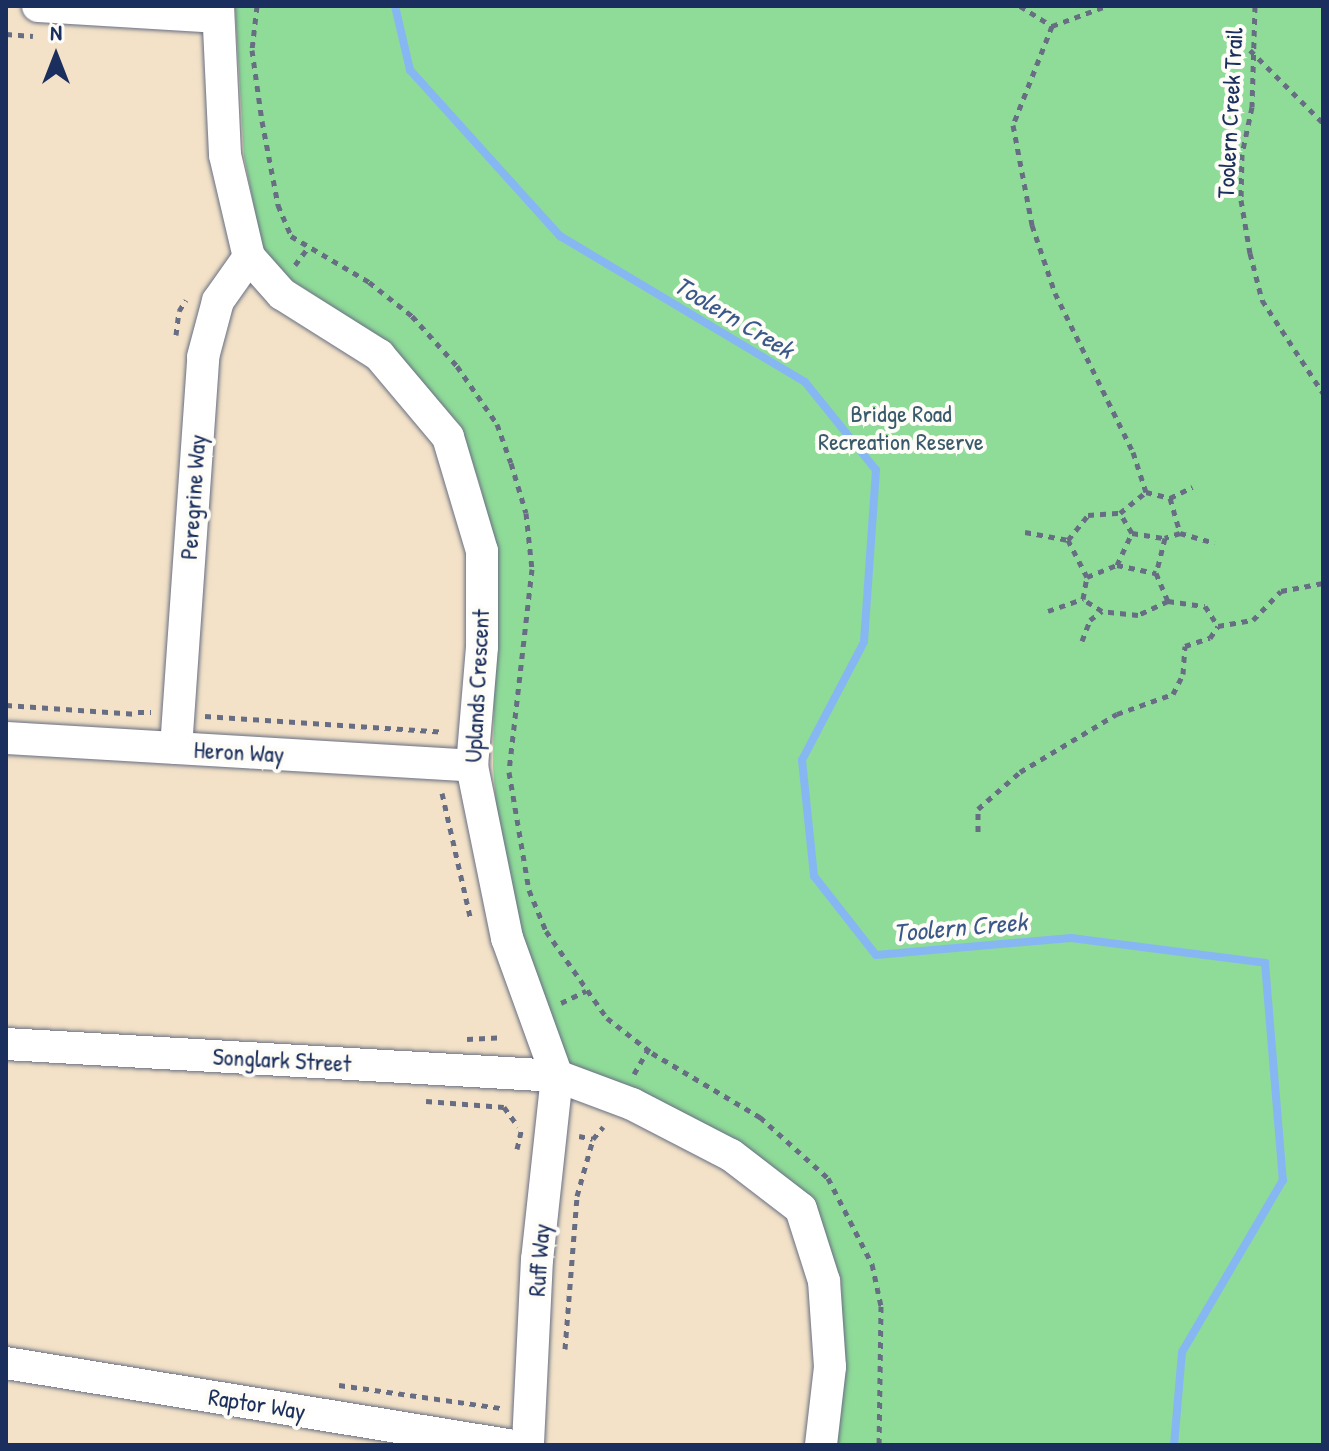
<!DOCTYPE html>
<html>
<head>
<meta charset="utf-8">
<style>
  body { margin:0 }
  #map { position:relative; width:1329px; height:1451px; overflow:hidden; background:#f3e2c7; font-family:"Patrick Hand",sans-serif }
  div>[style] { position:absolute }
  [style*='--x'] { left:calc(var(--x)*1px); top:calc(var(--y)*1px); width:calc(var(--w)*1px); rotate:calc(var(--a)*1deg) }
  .green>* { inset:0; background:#8fdb98 }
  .stream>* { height:8px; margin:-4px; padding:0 4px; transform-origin:4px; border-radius:4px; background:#87b7f3 }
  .path>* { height:5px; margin-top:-2.5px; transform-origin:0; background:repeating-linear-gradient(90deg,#676e83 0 6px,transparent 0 12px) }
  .roads { filter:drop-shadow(0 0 2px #676e83) drop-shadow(0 0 2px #676e83) }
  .minor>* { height:32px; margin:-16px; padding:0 16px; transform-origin:16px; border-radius:16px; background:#fff }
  span { translate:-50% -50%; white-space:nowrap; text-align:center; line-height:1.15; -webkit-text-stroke:8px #fdfcf7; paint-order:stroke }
  .street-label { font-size:24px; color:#1b2f5e }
  .park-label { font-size:24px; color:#385a6c }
  .water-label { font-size:26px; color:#3b588b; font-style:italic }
  .frame { position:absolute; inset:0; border:8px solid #1b2f5e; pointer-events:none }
  .north { position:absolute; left:16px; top:16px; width:80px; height:80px; -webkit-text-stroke:6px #fdfcf7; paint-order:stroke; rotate:0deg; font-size:22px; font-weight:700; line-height:32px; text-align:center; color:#1b2f5e }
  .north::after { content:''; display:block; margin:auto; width:28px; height:36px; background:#1b2f5e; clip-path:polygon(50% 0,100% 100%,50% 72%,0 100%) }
</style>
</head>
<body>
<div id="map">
  <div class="green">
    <i style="clip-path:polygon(235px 6px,1323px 6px,1323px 1445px,836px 1445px,844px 1371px,841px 1280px,813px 1200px,744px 1147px,570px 1068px,520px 934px,499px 842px,493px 767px,496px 553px,480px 485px,460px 425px,386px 341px,288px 278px,263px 252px,244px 156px)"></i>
  </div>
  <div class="stream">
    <i style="--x:395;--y:6;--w:66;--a:76.8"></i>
    <i style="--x:410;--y:70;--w:224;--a:47.9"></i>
    <i style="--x:560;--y:236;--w:285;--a:30.8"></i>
    <i style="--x:805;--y:382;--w:113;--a:51.1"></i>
    <i style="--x:876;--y:470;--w:172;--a:94"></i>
    <i style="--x:864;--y:642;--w:133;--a:117.7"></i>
    <i style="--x:802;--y:760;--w:117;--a:84.1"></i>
    <i style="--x:814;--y:876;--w:100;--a:51.9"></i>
    <i style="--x:876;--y:955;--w:196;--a:-5"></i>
    <i style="--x:1071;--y:938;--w:196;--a:7.3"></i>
    <i style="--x:1265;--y:963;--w:218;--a:85.3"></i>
    <i style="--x:1283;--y:1180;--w:199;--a:120.4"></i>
    <i style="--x:1182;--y:1352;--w:93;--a:94.9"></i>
  </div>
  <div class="path">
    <i style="--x:257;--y:6;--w:44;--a:96.5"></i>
    <i style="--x:252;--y:50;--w:72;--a:82"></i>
    <i style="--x:262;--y:121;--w:86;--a:79.2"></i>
    <i style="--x:278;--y:205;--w:34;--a:67"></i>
    <i style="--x:291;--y:236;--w:91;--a:30.5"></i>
    <i style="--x:369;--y:282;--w:55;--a:38.3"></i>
    <i style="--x:412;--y:316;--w:67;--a:48"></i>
    <i style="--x:457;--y:366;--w:70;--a:55.4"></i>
    <i style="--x:497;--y:424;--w:41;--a:70.3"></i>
    <i style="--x:511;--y:463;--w:52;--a:73.3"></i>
    <i style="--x:526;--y:513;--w:56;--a:83.9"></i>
    <i style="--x:532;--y:569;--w:204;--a:96.5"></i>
    <i style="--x:509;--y:772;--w:120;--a:80.4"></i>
    <i style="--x:529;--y:890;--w:44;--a:67.5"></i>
    <i style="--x:546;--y:931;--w:106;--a:55"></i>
    <i style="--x:607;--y:1018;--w:57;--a:37.9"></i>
    <i style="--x:652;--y:1053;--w:126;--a:30.7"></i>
    <i style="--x:760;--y:1117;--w:91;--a:41.9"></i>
    <i style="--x:828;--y:1178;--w:97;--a:62.9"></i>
    <i style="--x:872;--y:1264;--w:43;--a:77.9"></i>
    <i style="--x:881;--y:1306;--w:139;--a:90.8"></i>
    <i style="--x:1020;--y:6;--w:38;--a:32"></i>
    <i style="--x:1052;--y:26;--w:106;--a:111.5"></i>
    <i style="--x:1013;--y:125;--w:102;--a:79.2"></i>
    <i style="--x:1032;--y:225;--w:72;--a:71.3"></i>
    <i style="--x:1055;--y:293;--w:177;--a:63.9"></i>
    <i style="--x:1133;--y:452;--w:42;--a:72"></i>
    <i style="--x:1255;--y:6;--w:101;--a:91.7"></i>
    <i style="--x:1252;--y:107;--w:48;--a:102"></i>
    <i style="--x:1242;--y:154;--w:46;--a:91.2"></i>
    <i style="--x:1241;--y:200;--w:54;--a:80.4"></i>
    <i style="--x:1250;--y:253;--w:49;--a:75.7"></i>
    <i style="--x:1262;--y:300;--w:111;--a:56.7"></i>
    <i style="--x:1052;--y:26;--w:58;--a:-20.3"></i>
    <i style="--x:6;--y:34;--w:27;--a:4"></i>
    <i style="--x:1250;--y:50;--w:103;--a:45"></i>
    <i style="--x:295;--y:265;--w:21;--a:-53"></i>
    <i style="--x:176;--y:335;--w:24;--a:-83"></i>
    <i style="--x:179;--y:311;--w:13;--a:-58"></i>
    <i style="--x:1170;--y:498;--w:25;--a:-26"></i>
    <i style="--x:1025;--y:532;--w:44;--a:10.5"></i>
    <i style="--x:1132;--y:533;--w:33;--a:9"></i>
    <i style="--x:1180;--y:533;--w:36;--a:16"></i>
    <i style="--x:1117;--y:565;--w:35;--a:-65"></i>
    <i style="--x:1132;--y:533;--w:23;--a:-121"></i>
    <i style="--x:1120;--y:513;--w:33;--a:-39"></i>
    <i style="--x:1146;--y:492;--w:25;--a:14"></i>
    <i style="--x:1170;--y:498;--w:36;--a:74"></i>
    <i style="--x:1180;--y:533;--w:16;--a:162"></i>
    <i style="--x:1165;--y:538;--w:36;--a:104"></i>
    <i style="--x:1087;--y:577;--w:42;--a:-117.2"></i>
    <i style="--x:1068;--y:540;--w:32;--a:-51"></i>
    <i style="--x:1088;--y:515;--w:32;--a:-4"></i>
    <i style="--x:1168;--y:601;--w:33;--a:155"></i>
    <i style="--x:1138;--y:615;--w:36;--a:-174"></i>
    <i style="--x:1102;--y:611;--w:22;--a:-148"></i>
    <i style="--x:1083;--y:599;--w:22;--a:-80"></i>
    <i style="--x:1087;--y:577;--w:32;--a:-22"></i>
    <i style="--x:1117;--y:565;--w:40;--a:12"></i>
    <i style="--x:1156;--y:573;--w:30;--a:67"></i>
    <i style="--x:1168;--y:601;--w:37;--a:8"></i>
    <i style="--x:1205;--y:606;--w:24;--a:57"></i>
    <i style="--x:1048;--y:611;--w:37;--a:-19"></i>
    <i style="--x:1082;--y:641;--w:22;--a:-69"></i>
    <i style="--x:1090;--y:620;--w:15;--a:-37"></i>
    <i style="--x:6;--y:705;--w:132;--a:3.9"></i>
    <i style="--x:138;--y:712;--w:13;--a:0"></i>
    <i style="--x:205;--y:716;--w:239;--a:3.8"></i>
    <i style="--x:442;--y:793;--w:131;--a:77.2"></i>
    <i style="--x:978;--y:832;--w:23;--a:-90"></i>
    <i style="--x:978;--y:809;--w:56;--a:-41.4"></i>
    <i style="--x:1020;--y:772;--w:113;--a:-30.9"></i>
    <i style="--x:1117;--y:714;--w:59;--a:-19.7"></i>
    <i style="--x:1173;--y:694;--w:22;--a:-63"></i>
    <i style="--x:1183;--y:674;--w:28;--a:-86"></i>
    <i style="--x:1185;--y:646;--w:26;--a:-18"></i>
    <i style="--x:1210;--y:638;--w:14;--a:-56"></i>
    <i style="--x:1218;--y:626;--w:36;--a:-10"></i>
    <i style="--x:1253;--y:620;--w:40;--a:-46"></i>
    <i style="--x:1281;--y:591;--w:43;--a:-10.8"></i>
    <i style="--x:561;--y:1003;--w:28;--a:-26"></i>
    <i style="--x:467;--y:1039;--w:35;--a:-3"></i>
    <i style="--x:634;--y:1074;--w:28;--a:-60"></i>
    <i style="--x:426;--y:1101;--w:78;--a:4.4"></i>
    <i style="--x:504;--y:1107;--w:24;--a:54"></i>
    <i style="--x:579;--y:1136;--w:14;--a:12"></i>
    <i style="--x:517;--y:1149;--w:23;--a:-77"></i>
    <i style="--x:565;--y:1349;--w:153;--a:-85.5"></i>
    <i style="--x:577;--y:1196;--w:59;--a:-74.3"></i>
    <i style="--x:593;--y:1139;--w:16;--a:-50"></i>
    <i style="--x:339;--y:1385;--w:164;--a:8.1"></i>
  </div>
  <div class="roads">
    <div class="minor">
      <i style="--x:38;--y:6;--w:178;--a:3.5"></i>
      <i style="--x:218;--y:6;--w:149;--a:87.3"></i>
      <i style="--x:225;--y:155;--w:105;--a:76.8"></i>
      <i style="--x:249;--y:257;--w:50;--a:48.3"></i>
      <i style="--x:282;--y:294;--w:115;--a:32.2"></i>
      <i style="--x:379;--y:355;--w:107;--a:49.9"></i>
      <i style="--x:448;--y:437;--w:119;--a:73.4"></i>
      <i style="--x:482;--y:551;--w:96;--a:90"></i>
      <i style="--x:482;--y:647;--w:119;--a:94.8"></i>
      <i style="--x:472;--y:766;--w:176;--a:78.5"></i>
      <i style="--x:507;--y:938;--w:147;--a:70.1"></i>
      <i style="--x:557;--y:1076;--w:184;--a:96.2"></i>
      <i style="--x:537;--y:1259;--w:186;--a:92.8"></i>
      <i style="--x:6;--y:738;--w:467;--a:3.4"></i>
      <i style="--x:176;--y:748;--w:392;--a:-86"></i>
      <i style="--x:203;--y:357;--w:58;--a:-75"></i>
      <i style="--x:218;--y:301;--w:54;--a:-54.8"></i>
      <i style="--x:6;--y:1044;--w:552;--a:3.32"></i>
      <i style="--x:557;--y:1076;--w:80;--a:20.5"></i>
      <i style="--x:632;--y:1104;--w:111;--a:27.3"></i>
      <i style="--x:731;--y:1155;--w:88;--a:37.6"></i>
      <i style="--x:801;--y:1209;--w:76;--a:72.3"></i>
      <i style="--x:824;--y:1281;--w:86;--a:86"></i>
      <i style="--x:830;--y:1367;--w:79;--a:96.6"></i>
      <i style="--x:6;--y:1363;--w:509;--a:9.28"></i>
    </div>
  </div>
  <div class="street-label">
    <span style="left:1230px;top:113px;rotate:-87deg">Toolern Creek Trail</span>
    <span style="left:193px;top:497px;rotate:-86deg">Peregrine Way</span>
    <span style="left:477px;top:686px;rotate:-87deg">Uplands Crescent</span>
    <span style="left:239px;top:752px;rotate:3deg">Heron Way</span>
    <span style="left:282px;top:1060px;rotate:3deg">Songlark Street</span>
    <span style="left:539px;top:1260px;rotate:-86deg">Ruff Way</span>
    <span style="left:257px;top:1404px;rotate:9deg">Raptor Way</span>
  </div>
  <div class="park-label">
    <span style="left:901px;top:428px">Bridge Road<br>Recreation Reserve</span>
  </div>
  <div class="water-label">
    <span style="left:734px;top:317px;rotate:31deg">Toolern Creek</span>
    <span style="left:960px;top:927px;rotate:-5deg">Toolern Creek</span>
  </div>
  <div class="frame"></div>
  <div class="north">N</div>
</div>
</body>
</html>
